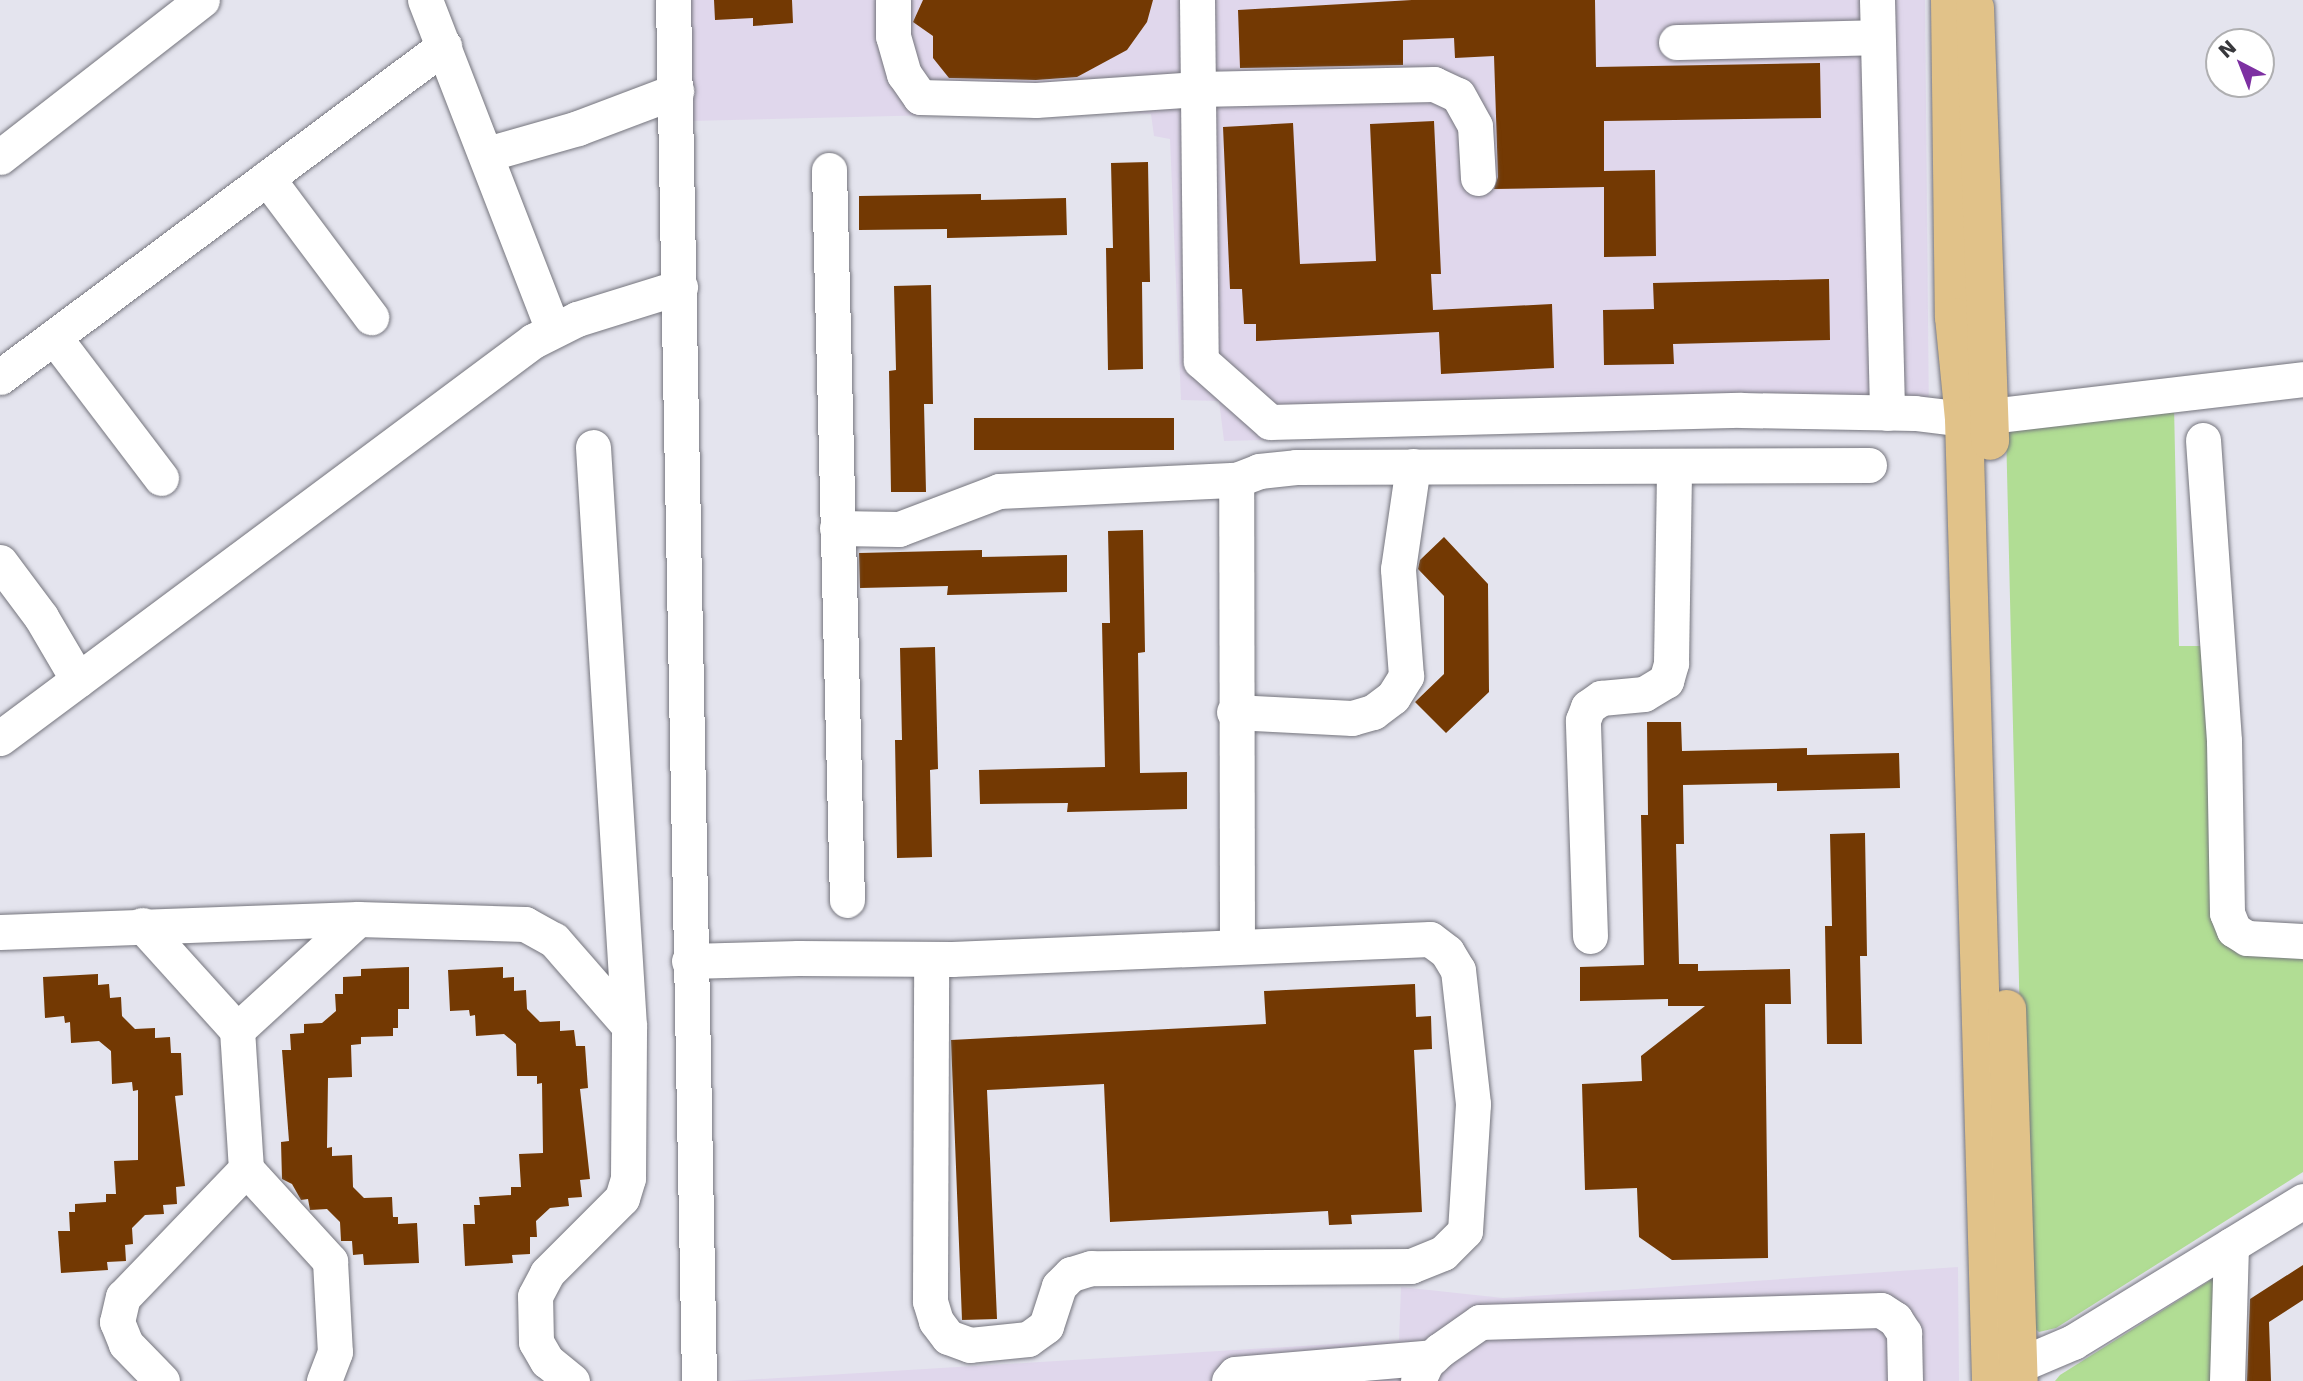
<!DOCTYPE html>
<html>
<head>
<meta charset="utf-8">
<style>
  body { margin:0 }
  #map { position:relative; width:2303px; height:1381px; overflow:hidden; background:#e4e4ee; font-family:"DejaVu Sans",sans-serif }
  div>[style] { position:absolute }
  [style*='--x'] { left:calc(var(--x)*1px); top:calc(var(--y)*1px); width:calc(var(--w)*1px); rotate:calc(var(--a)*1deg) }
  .education>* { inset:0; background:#e0d7ec }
  .green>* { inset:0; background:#b1dd94 }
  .building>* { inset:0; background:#733903; transform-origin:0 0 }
  .roads { filter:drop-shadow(0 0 2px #75757d) drop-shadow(0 0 2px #75757d) }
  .minor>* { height:35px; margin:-17.5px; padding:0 17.5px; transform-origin:17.5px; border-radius:17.5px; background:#fff }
  .major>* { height:38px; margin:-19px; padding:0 19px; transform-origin:19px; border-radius:19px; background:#e1c289 }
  span { translate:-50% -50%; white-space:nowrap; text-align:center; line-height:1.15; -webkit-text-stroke:7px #fff; paint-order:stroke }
  .north { position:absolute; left:2205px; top:28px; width:70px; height:70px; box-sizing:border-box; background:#fff; border:2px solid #afafb1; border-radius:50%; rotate:318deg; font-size:19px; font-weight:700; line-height:28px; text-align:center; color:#38383c }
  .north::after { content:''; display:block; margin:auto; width:24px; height:32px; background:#7d30a2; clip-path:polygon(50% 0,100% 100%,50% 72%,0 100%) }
</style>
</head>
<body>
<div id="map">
  <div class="education">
    <i style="clip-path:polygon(686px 0,1925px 0,1929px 423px,1224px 441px,1219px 401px,1181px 400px,1170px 139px,1154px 136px,1151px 114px,1098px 111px,689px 121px)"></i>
    <i style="clip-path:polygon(1958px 1267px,1959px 1381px,728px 1381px,1399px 1340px,1401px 1287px,1503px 1298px)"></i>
  </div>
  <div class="green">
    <i style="clip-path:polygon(2174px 405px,2179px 646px,2209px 646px,2218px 938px,2241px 951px,2303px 950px,2303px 1172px,2056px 1328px,2039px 1332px,2030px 1324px,2026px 1279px,2006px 429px)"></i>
    <i style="clip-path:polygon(2214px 1278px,2215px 1381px,2055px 1381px,2060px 1375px)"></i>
  </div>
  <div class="building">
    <i style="clip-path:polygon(714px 0,792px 0,793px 23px,753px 26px,753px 18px,715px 20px)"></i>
    <i style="clip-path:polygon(923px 0,1153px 0,1147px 22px,1127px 50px,1077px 77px,1036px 80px,949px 78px,933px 58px,933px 36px,913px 22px)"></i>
    <i style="clip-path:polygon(1412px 0,1595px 0,1596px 67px,1820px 63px,1821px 118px,1604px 121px,1604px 171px,1655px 170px,1656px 256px,1604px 257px,1604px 187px,1494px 189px,1498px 177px,1494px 56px,1455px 58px,1454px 38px,1403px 40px,1403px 65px,1240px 68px,1238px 10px)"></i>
    <i style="clip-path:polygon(1434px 121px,1441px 274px,1431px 274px,1433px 310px,1552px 304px,1554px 368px,1441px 374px,1439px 332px,1256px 341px,1256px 324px,1244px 324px,1242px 289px,1230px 289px,1223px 127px,1293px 123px,1300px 264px,1376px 261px,1370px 124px)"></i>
    <i style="clip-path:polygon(1148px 162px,1150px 282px,1142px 282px,1143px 369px,1108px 370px,1106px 248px,1113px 248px,1111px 163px)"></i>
    <i style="clip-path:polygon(981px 194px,981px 200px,1066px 198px,1067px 235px,947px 238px,947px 229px,859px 230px,859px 196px)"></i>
    <i style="clip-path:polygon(1829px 279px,1830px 340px,1673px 344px,1674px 364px,1604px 365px,1603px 310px,1654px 309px,1653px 283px)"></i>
    <i style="clip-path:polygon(931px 285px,933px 404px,924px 404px,926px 492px,891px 492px,889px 371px,896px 370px,894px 286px)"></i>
    <i style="left:974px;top:418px;width:200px;height:32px"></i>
    <i style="clip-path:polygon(1143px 530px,1145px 652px,1138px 653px,1140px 773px,1187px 772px,1187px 809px,1067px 812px,1068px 803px,980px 804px,979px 770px,1105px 767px,1102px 623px,1110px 623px,1108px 531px)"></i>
    <i style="clip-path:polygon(1444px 537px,1488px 584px,1489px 692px,1446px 733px,1415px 702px,1444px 674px,1444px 596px,1418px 569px,1420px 560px)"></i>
    <i style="clip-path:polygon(982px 550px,982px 557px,1067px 555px,1067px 592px,947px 595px,948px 586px,860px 588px,859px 553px)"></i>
    <i style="clip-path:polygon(935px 647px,938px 769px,930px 770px,932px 857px,897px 858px,895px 740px,902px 740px,900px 648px)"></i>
    <i style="clip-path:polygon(1647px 722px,1681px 722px,1682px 751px,1807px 748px,1807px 755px,1899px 753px,1900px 788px,1777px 791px,1777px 783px,1683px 785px,1684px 844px,1676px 844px,1679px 964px,1698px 964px,1698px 971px,1790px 969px,1791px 1004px,1765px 1004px,1768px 1258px,1672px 1260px,1639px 1237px,1637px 1188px,1585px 1190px,1582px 1084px,1642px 1081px,1641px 1056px,1705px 1006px,1668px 1006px,1668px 999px,1580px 1001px,1580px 967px,1644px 965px,1641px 815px,1648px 815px)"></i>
    <i style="clip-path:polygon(1865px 833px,1867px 956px,1860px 956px,1862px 1044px,1827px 1044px,1825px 926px,1832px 926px,1830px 834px)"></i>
    <i style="clip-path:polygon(409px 967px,409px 1009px,398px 1009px,398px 1028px,393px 1028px,393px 1036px,361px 1037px,361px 1044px,351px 1045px,352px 1077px,328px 1078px,327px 1148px,332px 1147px,332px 1156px,352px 1155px,353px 1187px,364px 1198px,392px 1197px,393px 1217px,398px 1217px,398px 1224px,417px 1223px,419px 1263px,364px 1265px,363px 1254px,353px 1255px,352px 1241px,341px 1241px,340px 1222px,327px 1209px,310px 1210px,308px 1199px,301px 1200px,292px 1184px,282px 1179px,281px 1142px,289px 1141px,282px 1050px,291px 1050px,290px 1034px,304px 1033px,304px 1024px,322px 1023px,336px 1011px,335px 994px,343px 994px,343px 977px,361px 976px,361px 969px)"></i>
    <i style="clip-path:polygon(503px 967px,503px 978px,514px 977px,514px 991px,526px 990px,527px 1009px,540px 1022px,560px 1021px,560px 1031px,574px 1030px,576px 1046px,585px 1046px,588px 1088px,580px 1089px,590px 1179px,580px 1180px,582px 1197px,568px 1198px,569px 1206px,550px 1208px,536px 1221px,537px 1237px,530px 1237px,530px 1254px,512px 1255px,513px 1263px,465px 1266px,463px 1224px,475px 1224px,474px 1205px,480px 1205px,479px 1197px,511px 1195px,511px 1187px,521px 1187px,519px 1154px,543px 1153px,542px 1083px,537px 1084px,537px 1076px,517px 1076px,516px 1044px,504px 1034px,476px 1036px,475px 1015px,470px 1016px,469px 1010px,450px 1011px,448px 970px)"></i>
    <i style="clip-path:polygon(98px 974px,98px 985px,109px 984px,110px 998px,121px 997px,122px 1016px,135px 1029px,155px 1028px,155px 1038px,170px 1037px,171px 1053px,181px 1053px,183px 1095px,175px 1096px,185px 1186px,176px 1187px,177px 1204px,163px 1205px,164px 1214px,145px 1215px,132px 1228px,133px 1244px,125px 1245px,126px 1261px,107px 1262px,108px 1270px,61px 1273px,58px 1231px,70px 1231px,69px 1212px,75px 1212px,75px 1204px,106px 1202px,106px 1194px,116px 1194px,114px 1161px,138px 1160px,138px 1090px,133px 1091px,132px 1082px,112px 1084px,111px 1051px,99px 1041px,71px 1043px,70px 1022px,65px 1023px,64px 1016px,45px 1018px,43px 977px)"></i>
    <i style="clip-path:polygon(1415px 984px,1416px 1017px,1431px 1016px,1432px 1049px,1414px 1050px,1422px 1212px,1351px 1215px,1352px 1224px,1329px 1225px,1328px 1211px,1110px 1222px,1104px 1084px,987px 1090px,997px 1319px,962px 1320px,951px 1040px,1266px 1024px,1264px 991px)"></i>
    <i style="clip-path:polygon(2303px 1265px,2303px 1300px,2269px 1322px,2271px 1381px,2247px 1381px,2250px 1299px)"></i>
  </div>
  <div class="roads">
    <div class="minor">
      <i style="--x:425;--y:0;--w:354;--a:68.8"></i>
      <i style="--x:673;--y:0;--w:1381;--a:88.92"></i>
      <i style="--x:893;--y:0;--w:36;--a:90"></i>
      <i style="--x:893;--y:36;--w:40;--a:74"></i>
      <i style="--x:904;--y:74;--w:28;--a:55"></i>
      <i style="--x:920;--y:97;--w:116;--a:1.5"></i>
      <i style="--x:1036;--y:100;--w:162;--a:-3.9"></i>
      <i style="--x:1198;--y:89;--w:236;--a:-1.2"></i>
      <i style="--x:1434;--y:84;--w:26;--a:25"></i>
      <i style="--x:1458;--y:95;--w:35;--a:61"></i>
      <i style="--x:1475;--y:126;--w:52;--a:86.7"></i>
      <i style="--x:1197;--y:0;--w:361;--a:89.4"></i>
      <i style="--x:1201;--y:361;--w:92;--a:41.5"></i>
      <i style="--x:1270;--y:422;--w:471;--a:-1.5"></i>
      <i style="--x:1741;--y:410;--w:174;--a:1"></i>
      <i style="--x:1915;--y:413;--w:49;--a:7"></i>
      <i style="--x:1964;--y:419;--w:341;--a:-6.7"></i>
      <i style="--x:1877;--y:0;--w:413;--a:88.6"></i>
      <i style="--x:1676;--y:42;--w:201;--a:-1.4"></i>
      <i style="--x:487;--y:154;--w:95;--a:-15.9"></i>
      <i style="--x:578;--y:128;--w:105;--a:-20.7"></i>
      <i style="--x:0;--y:157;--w:256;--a:-37.9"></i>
      <i style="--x:829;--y:170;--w:730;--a:88.59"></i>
      <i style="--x:267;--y:178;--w:174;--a:53.2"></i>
      <i style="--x:54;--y:337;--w:177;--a:52.8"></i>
      <i style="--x:0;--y:377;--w:554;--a:-36.7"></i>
      <i style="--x:2203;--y:440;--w:302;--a:86"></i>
      <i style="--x:2224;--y:741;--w:172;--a:89"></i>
      <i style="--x:2227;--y:913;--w:18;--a:68"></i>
      <i style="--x:2234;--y:930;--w:15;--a:32"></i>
      <i style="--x:2247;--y:938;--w:56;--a:3.1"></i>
      <i style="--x:837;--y:528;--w:62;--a:0.9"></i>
      <i style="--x:899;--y:529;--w:107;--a:-20.8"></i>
      <i style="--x:999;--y:491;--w:237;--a:-2.7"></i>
      <i style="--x:0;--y:562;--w:69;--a:53.3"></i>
      <i style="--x:41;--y:617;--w:73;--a:59.6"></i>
      <i style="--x:1234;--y:712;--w:118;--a:2.9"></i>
      <i style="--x:1352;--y:718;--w:22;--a:-16"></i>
      <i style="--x:1373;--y:712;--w:25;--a:-37"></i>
      <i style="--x:1393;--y:697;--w:25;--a:-58"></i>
      <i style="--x:1406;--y:676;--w:107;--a:-94.3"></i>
      <i style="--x:1398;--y:569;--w:104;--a:-81.7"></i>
      <i style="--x:0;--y:738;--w:665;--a:-36.68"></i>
      <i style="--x:533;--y:341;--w:49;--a:-26.6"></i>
      <i style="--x:577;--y:319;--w:108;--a:-17.3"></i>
      <i style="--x:142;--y:925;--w:142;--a:47.9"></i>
      <i style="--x:0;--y:932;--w:358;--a:-2.1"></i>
      <i style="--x:358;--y:919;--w:167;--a:1.7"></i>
      <i style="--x:525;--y:924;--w:33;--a:29"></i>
      <i style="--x:554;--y:940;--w:114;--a:48.9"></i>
      <i style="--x:1590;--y:936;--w:216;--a:-91.9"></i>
      <i style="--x:1583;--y:720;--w:14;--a:-69"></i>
      <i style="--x:1588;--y:707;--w:16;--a:-35"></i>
      <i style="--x:1601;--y:698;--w:43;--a:-5.3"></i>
      <i style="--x:1644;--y:694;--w:26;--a:-31"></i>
      <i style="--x:1666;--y:681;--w:19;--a:-74"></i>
      <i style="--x:1671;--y:663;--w:195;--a:-89.1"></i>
      <i style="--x:1237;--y:944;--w:464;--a:-90.1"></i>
      <i style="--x:1236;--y:480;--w:25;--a:-21"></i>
      <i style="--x:1259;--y:471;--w:37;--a:-6"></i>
      <i style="--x:1296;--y:467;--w:573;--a:-0.2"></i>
      <i style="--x:689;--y:961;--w:109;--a:-1.6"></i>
      <i style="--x:798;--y:958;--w:154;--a:0.4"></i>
      <i style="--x:952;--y:959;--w:478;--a:-2.4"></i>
      <i style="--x:1430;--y:939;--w:21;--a:37"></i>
      <i style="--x:1447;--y:952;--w:21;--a:59"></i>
      <i style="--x:1458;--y:970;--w:135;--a:83.6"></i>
      <i style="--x:1473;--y:1104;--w:127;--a:93.6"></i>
      <i style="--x:1465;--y:1231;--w:31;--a:135"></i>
      <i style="--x:1443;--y:1253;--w:35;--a:158"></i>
      <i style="--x:1411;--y:1266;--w:320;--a:179.6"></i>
      <i style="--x:1091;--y:1268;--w:21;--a:163"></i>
      <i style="--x:1071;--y:1274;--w:17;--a:135"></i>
      <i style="--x:1059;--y:1286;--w:42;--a:108"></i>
      <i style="--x:1046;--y:1326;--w:22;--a:144"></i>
      <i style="--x:1028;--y:1339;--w:58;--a:174.1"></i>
      <i style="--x:970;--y:1345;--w:23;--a:-160"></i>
      <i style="--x:948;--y:1337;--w:20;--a:-127"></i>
      <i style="--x:936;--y:1321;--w:21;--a:-107"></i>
      <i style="--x:930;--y:1301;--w:342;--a:-89.8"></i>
      <i style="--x:246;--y:1169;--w:125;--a:47.6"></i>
      <i style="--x:330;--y:1261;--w:91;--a:86.9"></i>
      <i style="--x:335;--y:1352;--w:31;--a:111"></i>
      <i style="--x:1993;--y:1376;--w:87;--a:-23"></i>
      <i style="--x:2073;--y:1342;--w:270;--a:-31.5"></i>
      <i style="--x:162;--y:1381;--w:52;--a:-134.2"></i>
      <i style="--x:126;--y:1344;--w:24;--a:-112"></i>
      <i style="--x:117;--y:1322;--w:26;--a:-77"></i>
      <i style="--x:123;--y:1297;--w:178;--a:-46.1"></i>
      <i style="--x:246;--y:1169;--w:139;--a:-93.7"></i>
      <i style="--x:237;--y:1030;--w:164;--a:-42.5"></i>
      <i style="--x:572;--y:1381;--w:32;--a:-141"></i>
      <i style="--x:547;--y:1361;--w:22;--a:-120"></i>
      <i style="--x:536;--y:1342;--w:46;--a:-91.2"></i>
      <i style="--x:535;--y:1296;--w:26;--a:-62"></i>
      <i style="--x:547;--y:1273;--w:106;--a:-45"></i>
      <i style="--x:622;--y:1198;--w:21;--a:-73"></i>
      <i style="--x:628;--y:1178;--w:152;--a:-89.6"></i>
      <i style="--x:629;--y:1026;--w:580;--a:-93.56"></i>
      <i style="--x:1229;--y:1381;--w:9;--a:-49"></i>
      <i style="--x:1235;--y:1374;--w:198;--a:-4.9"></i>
      <i style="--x:1418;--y:1381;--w:20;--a:-66"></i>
      <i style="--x:1426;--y:1363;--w:19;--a:-43"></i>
      <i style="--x:1440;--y:1350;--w:49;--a:-35"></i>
      <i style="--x:1480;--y:1322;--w:401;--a:-1.7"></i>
      <i style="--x:1881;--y:1310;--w:17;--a:33"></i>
      <i style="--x:1895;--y:1319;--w:17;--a:57"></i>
      <i style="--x:1904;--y:1333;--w:48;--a:88.8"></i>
      <i style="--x:2227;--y:1381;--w:136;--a:-88.3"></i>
    </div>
    <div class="major">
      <i style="--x:1950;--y:0;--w:317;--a:89.3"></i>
      <i style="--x:1954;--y:317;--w:102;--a:84.4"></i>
      <i style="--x:1964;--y:419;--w:962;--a:88.39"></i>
      <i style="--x:1975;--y:8;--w:433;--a:88"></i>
      <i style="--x:2007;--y:1009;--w:372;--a:88.2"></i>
    </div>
  </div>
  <div class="north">N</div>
</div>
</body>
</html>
